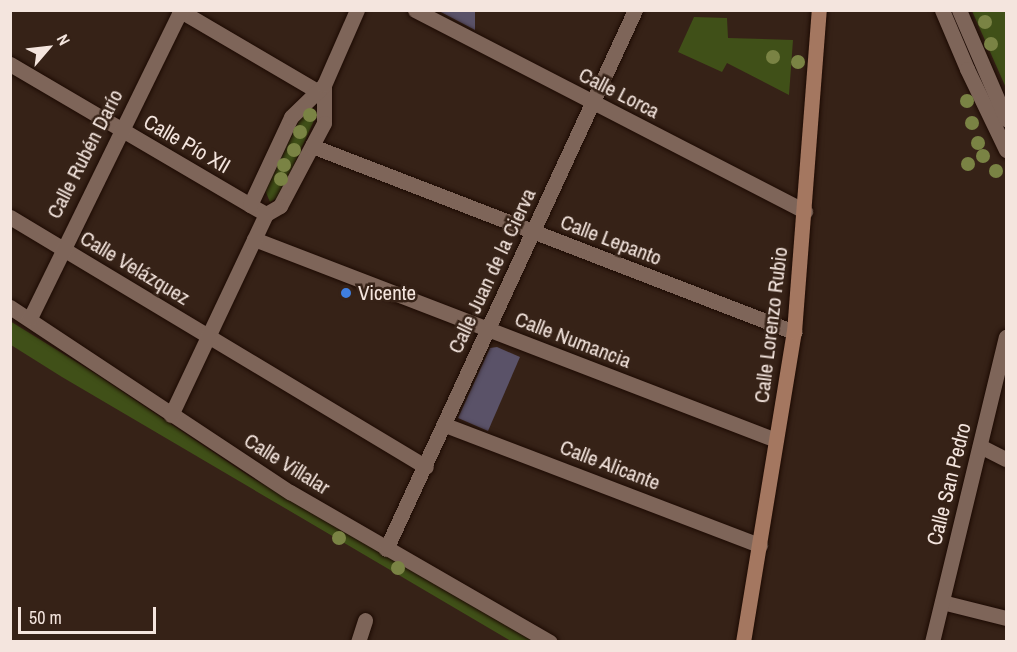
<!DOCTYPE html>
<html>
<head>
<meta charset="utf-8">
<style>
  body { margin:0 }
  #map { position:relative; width:1017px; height:652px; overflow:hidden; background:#362217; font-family:"Archivo Narrow",sans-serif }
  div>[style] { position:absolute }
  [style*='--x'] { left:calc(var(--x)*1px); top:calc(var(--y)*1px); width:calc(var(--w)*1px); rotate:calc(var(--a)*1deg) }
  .green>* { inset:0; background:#405018 }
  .building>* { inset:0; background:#5a5268 }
  .path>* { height:3px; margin-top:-1.5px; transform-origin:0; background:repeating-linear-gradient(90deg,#9c8b82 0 3px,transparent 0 7.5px) }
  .roads { filter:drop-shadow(0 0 2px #1c0a03) drop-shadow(0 0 2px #1c0a03) }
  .minor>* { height:15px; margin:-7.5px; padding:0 7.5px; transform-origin:7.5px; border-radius:7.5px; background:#7e6559 }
  .secondary>* { height:15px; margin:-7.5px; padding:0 7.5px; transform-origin:7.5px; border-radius:7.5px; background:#a47760 }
  .trees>* { width:14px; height:14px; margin:-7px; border-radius:50%; background:#7a8344 }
  .dots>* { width:16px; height:16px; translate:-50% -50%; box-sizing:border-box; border:3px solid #362217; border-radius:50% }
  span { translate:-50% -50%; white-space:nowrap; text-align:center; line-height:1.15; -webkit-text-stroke:5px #362217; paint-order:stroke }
  .street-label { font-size:21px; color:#f4e5de }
  .poi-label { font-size:21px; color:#f4e5de }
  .left { translate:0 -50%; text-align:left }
  .frame { position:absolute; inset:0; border:12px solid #f4e5de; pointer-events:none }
  .north { position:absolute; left:18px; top:18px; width:60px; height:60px; -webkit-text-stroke:4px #362217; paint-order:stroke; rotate:62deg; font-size:16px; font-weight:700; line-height:24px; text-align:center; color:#f4e5de }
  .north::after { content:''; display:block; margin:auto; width:21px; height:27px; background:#f4e5de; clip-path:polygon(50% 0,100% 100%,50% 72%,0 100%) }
  .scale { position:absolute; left:18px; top:607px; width:138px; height:27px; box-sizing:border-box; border:3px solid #f4e5de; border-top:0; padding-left:8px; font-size:18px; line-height:21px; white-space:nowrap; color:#f4e5de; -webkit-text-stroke:4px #362217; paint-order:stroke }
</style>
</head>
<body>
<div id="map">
  <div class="green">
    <i style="clip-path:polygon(972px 11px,1006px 11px,1006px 88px)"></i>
    <i style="clip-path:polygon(694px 17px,727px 18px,728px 38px,793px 40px,789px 95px,727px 63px,722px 72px,678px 52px)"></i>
    <i style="clip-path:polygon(305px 109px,310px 109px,317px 114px,279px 197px,270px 202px,265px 190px)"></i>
    <i style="clip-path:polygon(10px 321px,96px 374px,249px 476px,533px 641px,511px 641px,62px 377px,11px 345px)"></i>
  </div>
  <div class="building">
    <i style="clip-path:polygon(437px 10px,475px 10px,475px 30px)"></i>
    <i style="clip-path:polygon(497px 347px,520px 357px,488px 431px,458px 418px,490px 348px)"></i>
  </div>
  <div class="path">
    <i style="--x:1006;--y:10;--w:1;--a:90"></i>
  </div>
  <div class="roads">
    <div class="minor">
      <i style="--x:179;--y:10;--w:160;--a:30.4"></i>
      <i style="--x:415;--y:10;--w:439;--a:27.3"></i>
      <i style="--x:942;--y:10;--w:64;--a:67"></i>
      <i style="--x:967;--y:69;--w:90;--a:64.3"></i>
      <i style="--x:959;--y:10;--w:119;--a:66.7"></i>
      <i style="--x:10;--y:64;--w:278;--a:30.4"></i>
      <i style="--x:324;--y:85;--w:38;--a:90"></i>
      <i style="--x:324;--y:123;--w:94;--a:117.9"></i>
      <i style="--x:280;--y:206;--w:16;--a:150"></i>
      <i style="--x:266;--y:214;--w:18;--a:-151"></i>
      <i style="--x:250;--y:205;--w:97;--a:-65"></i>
      <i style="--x:291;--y:117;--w:46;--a:-44.1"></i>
      <i style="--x:324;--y:85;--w:82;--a:-66.3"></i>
      <i style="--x:312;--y:146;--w:517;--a:21.1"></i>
      <i style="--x:10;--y:217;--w:485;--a:31"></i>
      <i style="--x:254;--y:239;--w:559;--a:21.06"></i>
      <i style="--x:10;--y:307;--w:336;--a:33.5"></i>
      <i style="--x:290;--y:492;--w:300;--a:30"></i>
      <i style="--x:30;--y:318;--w:343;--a:-63.9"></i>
      <i style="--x:171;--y:415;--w:222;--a:-64.7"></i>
      <i style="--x:445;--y:425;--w:337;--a:20.9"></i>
      <i style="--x:980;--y:446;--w:29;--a:27"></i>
      <i style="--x:386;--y:549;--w:594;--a:-65.2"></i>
      <i style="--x:942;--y:602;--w:66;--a:14"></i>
      <i style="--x:358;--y:642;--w:23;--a:-72"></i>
      <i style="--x:932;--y:642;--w:314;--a:-76.4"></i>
    </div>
    <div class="secondary">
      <i style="--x:743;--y:642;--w:314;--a:-80.7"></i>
      <i style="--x:794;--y:332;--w:323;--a:-85.6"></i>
    </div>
  </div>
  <div class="trees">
    <i style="left:985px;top:22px"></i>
    <i style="left:991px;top:44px"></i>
    <i style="left:773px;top:57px"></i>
    <i style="left:798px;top:62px"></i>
    <i style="left:967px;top:101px"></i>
    <i style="left:310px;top:115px"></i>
    <i style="left:972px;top:123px"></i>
    <i style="left:300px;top:132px"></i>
    <i style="left:978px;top:143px"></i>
    <i style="left:294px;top:150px"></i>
    <i style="left:983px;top:156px"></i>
    <i style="left:968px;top:164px"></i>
    <i style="left:284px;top:165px"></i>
    <i style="left:996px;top:171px"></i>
    <i style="left:281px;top:179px"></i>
    <i style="left:339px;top:538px"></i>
    <i style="left:398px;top:568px"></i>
  </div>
  <div class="dots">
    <i style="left:346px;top:293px;background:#3f7fe0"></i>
  </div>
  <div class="street-label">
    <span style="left:619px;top:93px;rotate:27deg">Calle Lorca</span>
    <span style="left:187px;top:144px;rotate:30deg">Calle Pío XII</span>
    <span style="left:85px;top:154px;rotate:-63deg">Calle Rubén Darío</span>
    <span style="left:611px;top:240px;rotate:21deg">Calle Lepanto</span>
    <span style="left:135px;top:268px;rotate:31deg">Calle Velázquez</span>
    <span style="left:492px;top:271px;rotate:-65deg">Calle Juan de la Cierva</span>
    <span style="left:771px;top:325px;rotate:-83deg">Calle Lorenzo Rubio</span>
    <span style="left:573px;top:340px;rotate:21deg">Calle Numancia</span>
    <span style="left:287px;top:464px;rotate:32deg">Calle Villalar</span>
    <span style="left:610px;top:465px;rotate:21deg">Calle Alicante</span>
    <span style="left:949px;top:484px;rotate:-76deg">Calle San Pedro</span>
  </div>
  <div class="poi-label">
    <span class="left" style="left:358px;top:293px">Vicente</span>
  </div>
  <div class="frame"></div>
  <div class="north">N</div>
  <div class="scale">50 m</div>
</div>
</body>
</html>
